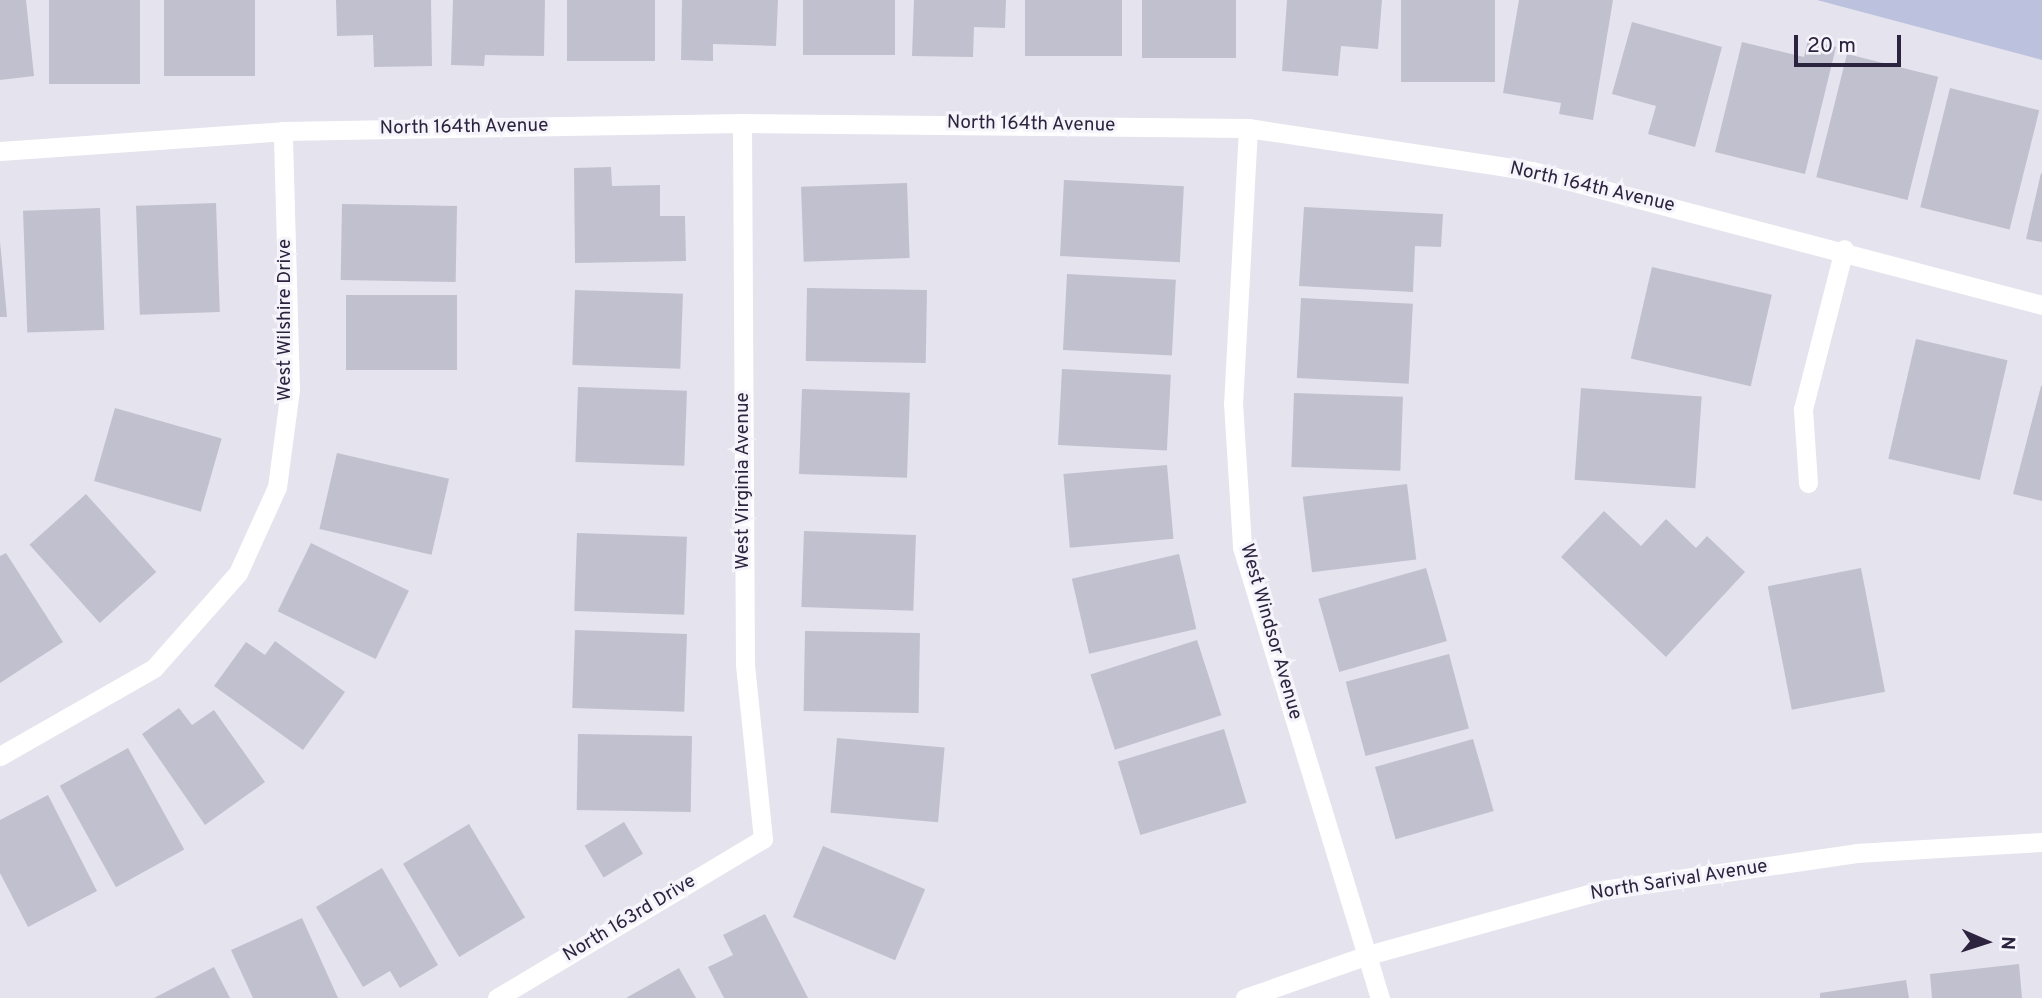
<!DOCTYPE html>
<html>
<head>
<meta charset="utf-8">
<style>
  body { margin:0 }
  #map { position:relative; width:2042px; height:998px; overflow:hidden; background:#e5e3ed; font-family:Overpass,sans-serif }
  div>[style] { position:absolute }
  [style*='--x'] { left:calc(var(--x)*1px); top:calc(var(--y)*1px); width:calc(var(--w)*1px); rotate:calc(var(--a)*1deg) }
  .green>* { inset:0; background:#bcc1de }
  .building>* { inset:0; background:#c1c0ce; transform-origin:0 0 }
  .minor>* { height:19px; margin:-9.5px; padding:0 9.5px; transform-origin:9.5px; border-radius:9.5px; background:#fff }
  span { translate:-50% -50%; white-space:nowrap; text-align:center; line-height:1.15; -webkit-text-stroke:6px #f5f4fa; paint-order:stroke }
  .street-label { font-size:19px; color:#2c233f }
  .north { position:absolute; left:1951px; top:907px; width:70px; height:70px; -webkit-text-stroke:5px #f5f4fa; paint-order:stroke; rotate:93deg; font-size:19px; font-weight:700; line-height:28px; text-align:center; color:#2c233f }
  .north::after { content:''; display:block; margin:auto; width:24px; height:32px; background:#2c233f; clip-path:polygon(50% 0,100% 100%,50% 72%,0 100%) }
  .scale { position:absolute; left:1794px; top:35px; width:107px; height:32px; box-sizing:border-box; border:4px solid #2c233f; border-top:0; padding-left:9px; font-size:21px; line-height:24px; white-space:nowrap; color:#2c233f; -webkit-text-stroke:5px #f5f4fa; paint-order:stroke }
</style>
</head>
<body>
<div id="map">
  <div class="green">
    <i style="clip-path:polygon(1817px 0,2042px 0,2042px 60px)"></i>
  </div>
  <div class="building">
    <i style="clip-path:polygon(0 0,26px 0,34px 76px,0 80px)"></i>
    <i style="left:49px;top:0;width:91px;height:84px"></i>
    <i style="left:164px;top:0;width:91px;height:76px"></i>
    <i style="clip-path:polygon(336px 0,431px 0,432px 66px,374px 67px,373px 35px,337px 36px)"></i>
    <i style="clip-path:polygon(453px 0,545px 0,544px 56px,485px 55px,484px 66px,451px 65px)"></i>
    <i style="left:567px;top:0;width:88px;height:61px"></i>
    <i style="clip-path:polygon(682px 0,778px 0,776px 46px,713px 44px,713px 61px,681px 60px)"></i>
    <i style="left:803px;top:0;width:92px;height:55px"></i>
    <i style="clip-path:polygon(914px 0,1006px 0,1005px 28px,974px 27px,973px 57px,912px 56px)"></i>
    <i style="left:1025px;top:0;width:97px;height:56px"></i>
    <i style="left:1142px;top:0;width:94px;height:58px"></i>
    <i style="clip-path:polygon(1287px 0,1382px 0,1378px 49px,1341px 46px,1338px 76px,1282px 71px)"></i>
    <i style="left:1401px;top:0;width:94px;height:82px"></i>
    <i style="clip-path:polygon(1519px 0,1613px 0,1593px 120px,1559px 114px,1561px 103px,1503px 93px)"></i>
    <i style="clip-path:polygon(1632px 22px,1722px 47px,1695px 147px,1648px 134px,1656px 106px,1612px 94px)"></i>
    <i style="clip-path:polygon(1808px 40px,1836px 47px,1805px 174px,1715px 152px,1742px 42px,1804px 57px)"></i>
    <i style="left:1847px;top:54px;width:94px;height:127px;rotate:14deg"></i>
    <i style="left:1950px;top:88px;width:92px;height:123px;rotate:14deg"></i>
    <i style="clip-path:polygon(611px 167px,612px 186px,660px 185px,660px 216px,685px 216px,686px 261px,575px 263px,574px 168px)"></i>
    <i style="clip-path:polygon(2041px 173px,2042px 174px,2042px 242px,2026px 239px)"></i>
    <i style="left:1064px;top:180px;width:120px;height:76px;rotate:3deg"></i>
    <i style="left:907px;top:183px;width:75px;height:106px;rotate:88deg"></i>
    <i style="left:216px;top:203px;width:109px;height:80px;rotate:88deg"></i>
    <i style="left:342px;top:204px;width:115px;height:76px;rotate:1deg"></i>
    <i style="clip-path:polygon(1304px 207px,1443px 214px,1441px 247px,1415px 246px,1413px 292px,1299px 286px)"></i>
    <i style="left:100px;top:208px;width:122px;height:77px;rotate:88deg"></i>
    <i style="clip-path:polygon(0 241px,7px 317px,0 317px)"></i>
    <i style="left:1652px;top:267px;width:123px;height:94px;rotate:13deg"></i>
    <i style="left:1067px;top:274px;width:109px;height:76px;rotate:3deg"></i>
    <i style="left:807px;top:288px;width:120px;height:73px;rotate:1deg"></i>
    <i style="left:575px;top:290px;width:108px;height:75px;rotate:2deg"></i>
    <i style="left:346px;top:295px;width:111px;height:75px"></i>
    <i style="left:1301px;top:298px;width:112px;height:80px;rotate:3deg"></i>
    <i style="left:1916px;top:339px;width:94px;height:123px;rotate:13deg"></i>
    <i style="left:1062px;top:369px;width:109px;height:76px;rotate:3deg"></i>
    <i style="clip-path:polygon(2041px 386px,2042px 386px,2042px 501px,2013px 494px)"></i>
    <i style="left:578px;top:387px;width:109px;height:75px;rotate:2deg"></i>
    <i style="left:1581px;top:388px;width:121px;height:92px;rotate:4deg"></i>
    <i style="left:802px;top:389px;width:108px;height:85px;rotate:2deg"></i>
    <i style="left:1294px;top:393px;width:109px;height:74px;rotate:2deg"></i>
    <i style="left:115px;top:408px;width:111px;height:76px;rotate:16deg"></i>
    <i style="left:337px;top:453px;width:115px;height:78px;rotate:13deg"></i>
    <i style="left:1167px;top:465px;width:74px;height:104px;rotate:85deg"></i>
    <i style="left:1407px;top:484px;width:76px;height:105px;rotate:83deg"></i>
    <i style="left:86px;top:494px;width:105px;height:76px;rotate:48deg"></i>
    <i style="clip-path:polygon(1604px 511px,1641px 546px,1666px 519px,1696px 548px,1707px 536px,1745px 572px,1666px 657px,1561px 557px)"></i>
    <i style="left:804px;top:531px;width:112px;height:76px;rotate:2deg"></i>
    <i style="left:577px;top:533px;width:110px;height:78px;rotate:2deg"></i>
    <i style="left:311px;top:543px;width:109px;height:76px;rotate:26deg"></i>
    <i style="clip-path:polygon(6px 553px,63px 642px,0 683px,0 556px)"></i>
    <i style="left:1179px;top:554px;width:77px;height:110px;rotate:77deg"></i>
    <i style="left:1426px;top:568px;width:76px;height:112px;rotate:74deg"></i>
    <i style="left:1861px;top:568px;width:126px;height:95px;rotate:79deg"></i>
    <i style="left:575px;top:630px;width:112px;height:78px;rotate:2deg"></i>
    <i style="left:805px;top:631px;width:115px;height:80px;rotate:1deg"></i>
    <i style="left:1197px;top:640px;width:79px;height:112px;rotate:72deg"></i>
    <i style="clip-path:polygon(275px 641px,345px 692px,303px 750px,214px 686px,246px 642px,265px 655px)"></i>
    <i style="left:1449px;top:654px;width:77px;height:107px;rotate:75deg"></i>
    <i style="clip-path:polygon(179px 708px,192px 725px,214px 710px,265px 782px,205px 825px,142px 734px)"></i>
    <i style="left:1224px;top:729px;width:77px;height:111px;rotate:73deg"></i>
    <i style="left:578px;top:734px;width:114px;height:76px;rotate:1deg"></i>
    <i style="left:837px;top:738px;width:108px;height:75px;rotate:5deg"></i>
    <i style="left:1473px;top:739px;width:75px;height:102px;rotate:74deg"></i>
    <i style="left:128px;top:748px;width:116px;height:78px;rotate:61deg"></i>
    <i style="clip-path:polygon(48px 795px,97px 891px,28px 927px,0 873px,0 820px)"></i>
    <i style="left:624px;top:822px;width:37px;height:46px;rotate:59deg"></i>
    <i style="left:469px;top:824px;width:109px;height:77px;rotate:59deg"></i>
    <i style="left:823px;top:846px;width:111px;height:77px;rotate:23deg"></i>
    <i style="clip-path:polygon(382px 868px,438px 965px,400px 988px,390px 971px,363px 987px,316px 907px)"></i>
    <i style="clip-path:polygon(765px 914px,808px 998px,724px 998px,708px 967px,733px 955px,723px 935px)"></i>
    <i style="clip-path:polygon(302px 918px,338px 998px,253px 998px,231px 950px)"></i>
    <i style="clip-path:polygon(2019px 964px,2022px 998px,1932px 998px,1930px 974px)"></i>
    <i style="clip-path:polygon(214px 967px,230px 998px,154px 998px)"></i>
    <i style="clip-path:polygon(679px 968px,696px 998px,626px 998px)"></i>
    <i style="clip-path:polygon(1906px 980px,1909px 998px,1820px 998px,1820px 993px)"></i>
  </div>
  <div class="minor">
    <i style="--x:1248;--y:128;--w:275;--a:93.1"></i>
    <i style="--x:1233;--y:403;--w:144;--a:86.4"></i>
    <i style="--x:1242;--y:547;--w:472;--a:73"></i>
    <i style="--x:0;--y:151;--w:284;--a:-4"></i>
    <i style="--x:283;--y:131;--w:459;--a:-1"></i>
    <i style="--x:742;--y:123;--w:506;--a:0.57"></i>
    <i style="--x:1248;--y:128;--w:287;--a:8.6"></i>
    <i style="--x:1532;--y:171;--w:527;--a:14.72"></i>
    <i style="--x:1808;--y:483;--w:74;--a:-93.9"></i>
    <i style="--x:1803;--y:409;--w:165;--a:-75.6"></i>
    <i style="--x:0;--y:756;--w:177;--a:-29.7"></i>
    <i style="--x:154;--y:668;--w:127;--a:-48.5"></i>
    <i style="--x:238;--y:573;--w:94;--a:-65.6"></i>
    <i style="--x:277;--y:487;--w:99;--a:-82.4"></i>
    <i style="--x:290;--y:389;--w:258;--a:-91.6"></i>
    <i style="--x:497;--y:998;--w:310;--a:-30.9"></i>
    <i style="--x:763;--y:839;--w:176;--a:-95.9"></i>
    <i style="--x:745;--y:664;--w:541;--a:-90.32"></i>
    <i style="--x:1245;--y:998;--w:130;--a:-19.3"></i>
    <i style="--x:1368;--y:955;--w:244;--a:-15.5"></i>
    <i style="--x:1603;--y:890;--w:256;--a:-8.3"></i>
    <i style="--x:1856;--y:853;--w:186;--a:-3.4"></i>
  </div>
  <div class="street-label">
    <span style="left:1031px;top:125px;rotate:1deg">North 164th Avenue</span>
    <span style="left:464px;top:128px;rotate:-1deg">North 164th Avenue</span>
    <span style="left:1592px;top:188px;rotate:13deg">North 164th Avenue</span>
    <span style="left:286px;top:320px;rotate:-90deg">West Wilshire Drive</span>
    <span style="left:744px;top:481px;rotate:-90deg">West Virginia Avenue</span>
    <span style="left:1270px;top:632px;rotate:74deg">West Windsor Avenue</span>
    <span style="left:1679px;top:881px;rotate:-9deg">North Sarival Avenue</span>
    <span style="left:630px;top:919px;rotate:-31deg">North 163rd Drive</span>
  </div>
  <div class="north">N</div>
  <div class="scale">20 m</div>
</div>
</body>
</html>
